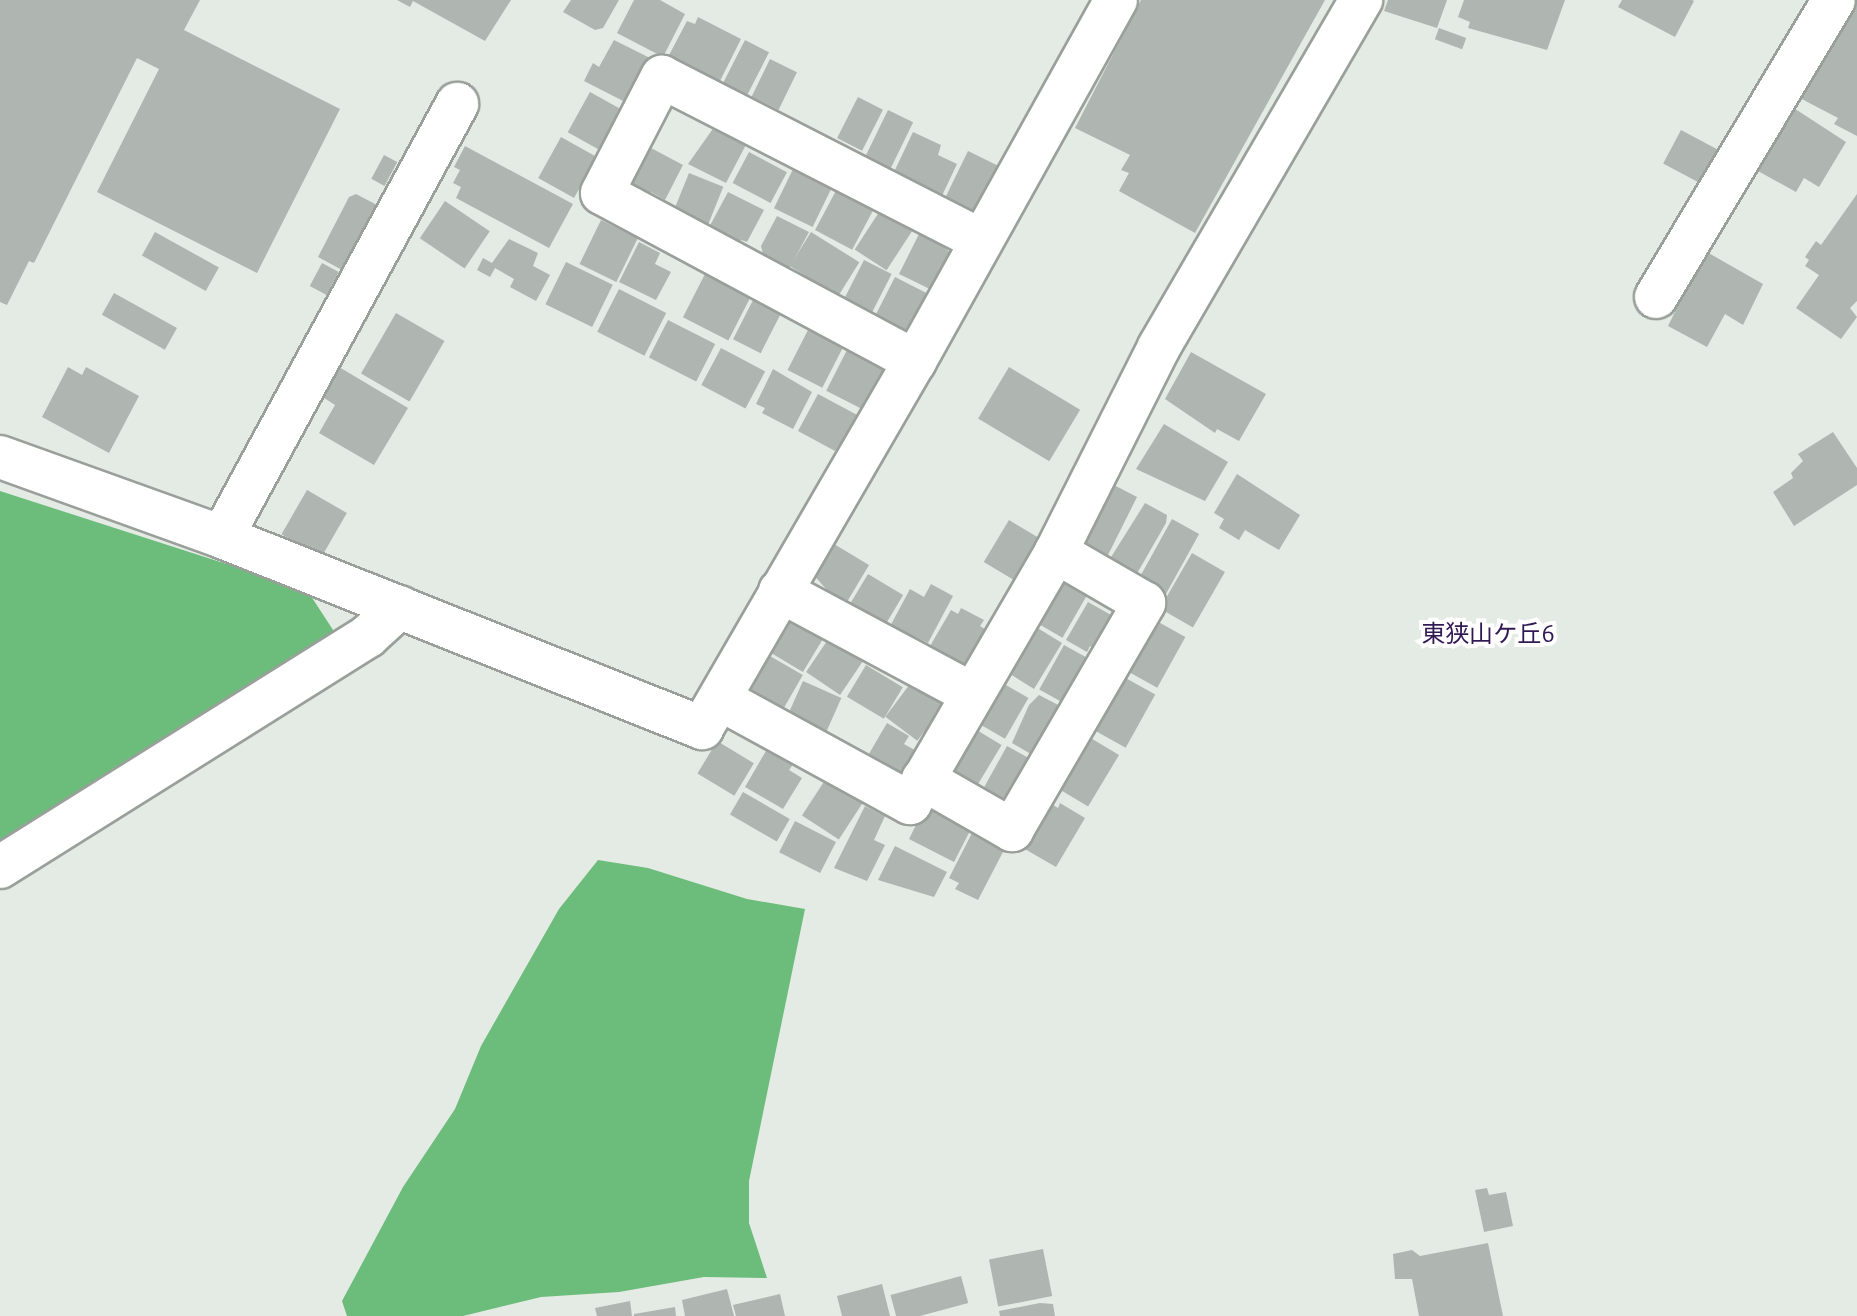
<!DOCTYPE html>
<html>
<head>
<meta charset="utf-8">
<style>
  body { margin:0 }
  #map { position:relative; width:1857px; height:1316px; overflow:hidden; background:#e4ebe4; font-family:Ubuntu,"Noto Sans JP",sans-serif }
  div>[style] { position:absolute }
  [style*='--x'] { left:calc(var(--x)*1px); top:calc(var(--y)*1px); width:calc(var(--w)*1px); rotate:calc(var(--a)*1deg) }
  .forest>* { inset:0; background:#6cbc7b }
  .building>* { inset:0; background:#afb5b0; transform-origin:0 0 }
  .roads { filter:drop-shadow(2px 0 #99a09a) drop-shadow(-2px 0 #99a09a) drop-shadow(0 2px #99a09a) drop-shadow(0 -2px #99a09a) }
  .minor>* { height:42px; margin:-21px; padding:0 21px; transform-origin:21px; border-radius:21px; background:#fff }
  span { translate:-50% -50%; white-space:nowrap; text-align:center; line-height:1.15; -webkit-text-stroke:8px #fff; paint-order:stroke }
  .neighbourhood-label { font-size:24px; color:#311953 }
</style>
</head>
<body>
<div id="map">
  <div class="forest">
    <i style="clip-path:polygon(0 491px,307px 590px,335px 633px,0 844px)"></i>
    <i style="clip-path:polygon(598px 860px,648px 868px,747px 899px,805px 909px,749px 1181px,749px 1223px,767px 1278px,704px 1277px,619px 1292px,541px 1297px,463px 1316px,347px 1316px,342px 1301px,403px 1187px,455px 1109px,481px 1046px,559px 909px)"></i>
  </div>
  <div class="building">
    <i style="clip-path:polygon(0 0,200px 0,184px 30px,340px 109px,257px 273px,97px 192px,159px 69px,137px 58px,34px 263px,29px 261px,7px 305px,0 302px)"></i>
    <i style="clip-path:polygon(397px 0,511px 0,485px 41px,413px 1px,410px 7px)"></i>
    <i style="clip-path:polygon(571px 0,619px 0,603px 28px,595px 30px,563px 12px)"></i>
    <i style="clip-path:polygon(634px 0,660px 0,685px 14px,663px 57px,617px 33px)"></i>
    <i style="clip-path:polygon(1141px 0,1325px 0,1195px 233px,1119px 191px,1129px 173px,1121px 170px,1130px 155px,1075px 128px)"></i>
    <i style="clip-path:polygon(1388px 0,1447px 0,1437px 28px,1384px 11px)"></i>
    <i style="clip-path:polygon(1464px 0,1565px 0,1547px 50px,1468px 28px,1470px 22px,1458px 17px)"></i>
    <i style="clip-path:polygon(1622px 0,1692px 0,1694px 1px,1675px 37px,1618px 7px)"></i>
    <i style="clip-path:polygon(1848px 0,1857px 0,1857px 136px,1834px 124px,1838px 118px,1796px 96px)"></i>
    <i style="clip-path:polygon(698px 17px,741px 39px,718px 85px,667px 59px,687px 21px,695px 24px)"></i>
    <i style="left:1439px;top:28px;width:29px;height:12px;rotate:20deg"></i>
    <i style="clip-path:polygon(614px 40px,650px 58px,627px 103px,584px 81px,593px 63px,599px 67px)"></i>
    <i style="left:745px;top:40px;width:27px;height:57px;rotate:27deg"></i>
    <i style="left:770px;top:59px;width:30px;height:42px;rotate:26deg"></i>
    <i style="left:590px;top:92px;width:35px;height:46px;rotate:29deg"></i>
    <i style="left:858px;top:97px;width:28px;height:46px;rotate:27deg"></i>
    <i style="clip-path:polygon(1786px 103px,1846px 142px,1819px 187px,1804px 178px,1796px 192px,1758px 171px,1767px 155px,1759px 150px)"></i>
    <i style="left:888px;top:110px;width:28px;height:60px;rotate:26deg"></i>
    <i style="clip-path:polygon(717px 123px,749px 139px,726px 183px,688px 164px)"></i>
    <i style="left:1681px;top:130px;width:51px;height:38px;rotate:28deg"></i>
    <i style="clip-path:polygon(913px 132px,941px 145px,938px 155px,957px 164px,940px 200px,894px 172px)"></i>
    <i style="left:561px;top:137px;width:41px;height:47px;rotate:29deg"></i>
    <i style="clip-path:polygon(465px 146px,573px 204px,549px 248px,456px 198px,461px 187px,453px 183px,460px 170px,454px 167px)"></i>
    <i style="clip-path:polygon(651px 148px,683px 165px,665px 200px,651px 192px,646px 203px,627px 193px)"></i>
    <i style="left:968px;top:151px;width:37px;height:55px;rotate:26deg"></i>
    <i style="left:749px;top:152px;width:43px;height:35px;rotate:28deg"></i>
    <i style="left:384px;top:155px;width:15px;height:27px;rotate:28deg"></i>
    <i style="left:795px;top:165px;width:43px;height:48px;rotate:26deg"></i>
    <i style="left:689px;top:173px;width:37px;height:40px;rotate:22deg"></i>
    <i style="left:839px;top:185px;width:42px;height:51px;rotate:28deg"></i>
    <i style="clip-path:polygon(728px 192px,764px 210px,747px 242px,741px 240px,736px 249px,706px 233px)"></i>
    <i style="clip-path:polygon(356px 194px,379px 206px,344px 271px,318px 257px,349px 197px)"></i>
    <i style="clip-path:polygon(1857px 194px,1857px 301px,1850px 308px,1857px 317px,1841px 339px,1796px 308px,1819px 275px,1805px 266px,1809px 260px,1805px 257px,1816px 241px,1821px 245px)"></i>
    <i style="left:445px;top:201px;width:54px;height:45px;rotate:34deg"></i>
    <i style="left:883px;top:206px;width:38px;height:52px;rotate:33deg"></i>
    <i style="clip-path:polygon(777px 216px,809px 232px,789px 269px,763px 254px,761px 246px)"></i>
    <i style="left:601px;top:220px;width:41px;height:49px;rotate:26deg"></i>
    <i style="clip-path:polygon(922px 228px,953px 255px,934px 291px,899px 274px)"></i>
    <i style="left:155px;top:232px;width:73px;height:27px;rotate:29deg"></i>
    <i style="left:811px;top:232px;width:57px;height:40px;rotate:32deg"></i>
    <i style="clip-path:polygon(509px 239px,538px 253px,533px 266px,550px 275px,536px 301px,510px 287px,514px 279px,495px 268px,490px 277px,477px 270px,483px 258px,492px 263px)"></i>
    <i style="clip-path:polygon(639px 242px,660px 253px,655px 264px,671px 272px,656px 300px,619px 282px)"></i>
    <i style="clip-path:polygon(1705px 251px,1763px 284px,1743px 325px,1725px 314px,1707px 347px,1668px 326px)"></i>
    <i style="left:864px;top:260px;width:31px;height:48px;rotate:27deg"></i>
    <i style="left:566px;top:262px;width:52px;height:47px;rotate:26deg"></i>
    <i style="left:322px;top:263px;width:19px;height:26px;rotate:28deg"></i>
    <i style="left:707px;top:270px;width:51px;height:53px;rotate:27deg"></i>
    <i style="left:895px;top:277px;width:38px;height:48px;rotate:27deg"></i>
    <i style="left:619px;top:289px;width:53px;height:48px;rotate:27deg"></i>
    <i style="left:114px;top:293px;width:72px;height:25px;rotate:29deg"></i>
    <i style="left:753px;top:300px;width:31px;height:44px;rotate:27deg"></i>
    <i style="left:396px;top:313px;width:56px;height:70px;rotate:30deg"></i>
    <i style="left:668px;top:320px;width:53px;height:42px;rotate:27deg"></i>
    <i style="left:808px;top:330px;width:39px;height:45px;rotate:27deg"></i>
    <i style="left:721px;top:348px;width:50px;height:42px;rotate:28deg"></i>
    <i style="left:848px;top:348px;width:44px;height:48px;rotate:27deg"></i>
    <i style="clip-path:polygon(1191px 352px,1266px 394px,1239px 441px,1217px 429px,1215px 433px,1165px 399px)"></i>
    <i style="clip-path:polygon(68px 367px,82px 375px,86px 367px,139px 396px,109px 453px,42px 417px)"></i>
    <i style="clip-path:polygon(339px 367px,408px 408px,374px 465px,319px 433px,335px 405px,321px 396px)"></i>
    <i style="left:1009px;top:367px;width:83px;height:60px;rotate:31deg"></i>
    <i style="clip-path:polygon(773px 369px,812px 392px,793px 429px,762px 413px,765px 408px,756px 404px)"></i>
    <i style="clip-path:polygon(818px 394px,861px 417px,835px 451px,798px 431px)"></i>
    <i style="clip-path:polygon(1164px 424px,1228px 462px,1205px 501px,1136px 469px)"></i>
    <i style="clip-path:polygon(1833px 432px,1857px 468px,1857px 485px,1794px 526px,1773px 492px,1793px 478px,1791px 473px,1803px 461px,1798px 454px)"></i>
    <i style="clip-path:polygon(1237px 474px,1300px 515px,1279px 550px,1245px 530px,1239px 540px,1219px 528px,1224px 519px,1214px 513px)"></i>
    <i style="clip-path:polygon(1114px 485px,1137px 497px,1106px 559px,1077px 544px,1104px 493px,1108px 495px)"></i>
    <i style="left:307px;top:490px;width:46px;height:51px;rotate:30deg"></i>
    <i style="clip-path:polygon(1145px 503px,1167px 515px,1166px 523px,1135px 577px,1108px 562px)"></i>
    <i style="left:1172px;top:519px;width:31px;height:69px;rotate:29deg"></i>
    <i style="left:1009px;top:520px;width:39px;height:49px;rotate:31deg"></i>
    <i style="clip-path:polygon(834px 544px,869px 565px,844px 607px,823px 594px,826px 589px,812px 573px)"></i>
    <i style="left:1192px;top:553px;width:38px;height:64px;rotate:30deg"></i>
    <i style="left:868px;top:574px;width:41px;height:38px;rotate:31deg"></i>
    <i style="left:1064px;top:575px;width:30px;height:55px;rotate:30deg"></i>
    <i style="clip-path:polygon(931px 584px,953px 596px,928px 643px,911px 635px,907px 642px,887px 632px,910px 589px,924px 597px)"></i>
    <i style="clip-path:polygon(1088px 602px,1120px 620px,1100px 653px,1090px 646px,1087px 652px,1066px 640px)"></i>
    <i style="clip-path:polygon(961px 608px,984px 620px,980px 626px,985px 629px,963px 675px,926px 653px,951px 610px,958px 614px)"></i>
    <i style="left:787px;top:617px;width:42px;height:39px;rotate:31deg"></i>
    <i style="left:1153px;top:619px;width:37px;height:58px;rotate:29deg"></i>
    <i style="clip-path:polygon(1031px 624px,1062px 643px,1034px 689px,1010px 674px,1021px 656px,1015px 653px)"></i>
    <i style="left:829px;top:638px;width:41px;height:41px;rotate:34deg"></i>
    <i style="left:1064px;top:645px;width:33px;height:51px;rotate:29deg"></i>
    <i style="left:763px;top:652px;width:46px;height:40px;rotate:30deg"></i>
    <i style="left:866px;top:665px;width:43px;height:37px;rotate:31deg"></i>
    <i style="left:1122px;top:676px;width:38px;height:61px;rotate:29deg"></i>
    <i style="left:913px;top:680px;width:40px;height:46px;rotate:37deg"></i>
    <i style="left:803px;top:681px;width:42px;height:40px;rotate:24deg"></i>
    <i style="left:999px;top:681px;width:34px;height:47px;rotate:30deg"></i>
    <i style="clip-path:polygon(1039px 695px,1062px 707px,1039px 759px,1012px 743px,1029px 705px)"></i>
    <i style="clip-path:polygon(887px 723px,909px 736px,904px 744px,920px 753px,904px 780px,863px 764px)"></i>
    <i style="left:975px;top:729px;width:31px;height:50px;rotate:31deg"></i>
    <i style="left:1089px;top:737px;width:35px;height:60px;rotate:31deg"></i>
    <i style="left:717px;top:741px;width:43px;height:38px;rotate:31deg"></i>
    <i style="clip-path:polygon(770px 744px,796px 760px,789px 770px,802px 778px,783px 809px,745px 787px)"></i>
    <i style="left:1007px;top:746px;width:31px;height:49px;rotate:29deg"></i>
    <i style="left:827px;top:777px;width:44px;height:46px;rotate:33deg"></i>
    <i style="left:743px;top:792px;width:54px;height:26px;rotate:30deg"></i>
    <i style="clip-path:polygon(1050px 803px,1058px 808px,1060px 803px,1085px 818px,1056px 867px,1023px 848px)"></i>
    <i style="clip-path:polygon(865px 806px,885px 816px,874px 840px,885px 845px,867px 881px,834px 868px)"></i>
    <i style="clip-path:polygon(925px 807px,959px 824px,962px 819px,973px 825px,954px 862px,909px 839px)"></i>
    <i style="left:795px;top:821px;width:46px;height:35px;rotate:27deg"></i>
    <i style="clip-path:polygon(972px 833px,1004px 850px,978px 900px,955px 889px,959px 883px,949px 878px)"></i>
    <i style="clip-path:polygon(895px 846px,947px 872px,934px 897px,878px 880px)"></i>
    <i style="clip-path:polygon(1487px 1188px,1489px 1195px,1506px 1192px,1513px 1226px,1484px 1232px,1475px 1190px)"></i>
    <i style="clip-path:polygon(1488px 1243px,1503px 1316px,1419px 1316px,1412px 1279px,1395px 1279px,1393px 1254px,1412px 1250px,1420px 1256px)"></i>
    <i style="left:1043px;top:1249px;width:48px;height:55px;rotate:79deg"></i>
    <i style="left:961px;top:1276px;width:28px;height:73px;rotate:75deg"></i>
    <i style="clip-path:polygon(882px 1284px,890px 1316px,842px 1316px,837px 1296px)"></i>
    <i style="clip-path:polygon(727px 1289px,734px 1316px,685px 1316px,682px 1300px)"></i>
    <i style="clip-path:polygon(780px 1294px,785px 1316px,736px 1316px,733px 1305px)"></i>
    <i style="clip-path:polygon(630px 1301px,632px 1316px,597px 1316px,595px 1308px)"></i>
    <i style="clip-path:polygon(1040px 1303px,1053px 1304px,1055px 1316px,1000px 1316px,999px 1311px)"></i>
    <i style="clip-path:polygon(675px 1307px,676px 1316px,634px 1316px,634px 1314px)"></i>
  </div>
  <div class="roads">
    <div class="minor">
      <i style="--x:1656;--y:297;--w:346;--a:-59.1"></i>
      <i style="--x:915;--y:361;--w:355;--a:-151.8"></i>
      <i style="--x:602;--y:193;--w:131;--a:-62.7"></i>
      <i style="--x:662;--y:77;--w:358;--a:27.1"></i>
      <i style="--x:0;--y:457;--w:236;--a:19.8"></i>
      <i style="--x:222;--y:537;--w:517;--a:21.7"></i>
      <i style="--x:702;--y:728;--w:424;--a:-59.9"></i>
      <i style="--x:915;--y:361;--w:413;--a:-60.9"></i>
      <i style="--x:222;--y:537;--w:493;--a:-61.5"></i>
      <i style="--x:780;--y:591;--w:216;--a:28.2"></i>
      <i style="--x:720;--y:699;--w:217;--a:28.7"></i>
      <i style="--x:910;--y:803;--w:290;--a:-59.8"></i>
      <i style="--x:1056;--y:552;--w:229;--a:-63.3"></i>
      <i style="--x:1159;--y:347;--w:402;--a:-59.8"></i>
      <i style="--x:923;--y:779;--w:103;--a:29.8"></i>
      <i style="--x:1012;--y:830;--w:263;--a:-59.8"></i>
      <i style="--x:1144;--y:603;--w:102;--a:-149.9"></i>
      <i style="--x:0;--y:867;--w:434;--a:-32.1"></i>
      <i style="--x:368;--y:636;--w:43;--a:-42.2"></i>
    </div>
  </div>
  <div class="neighbourhood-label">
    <span style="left:1488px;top:634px">東狭山ケ丘6</span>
  </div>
</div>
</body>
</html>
